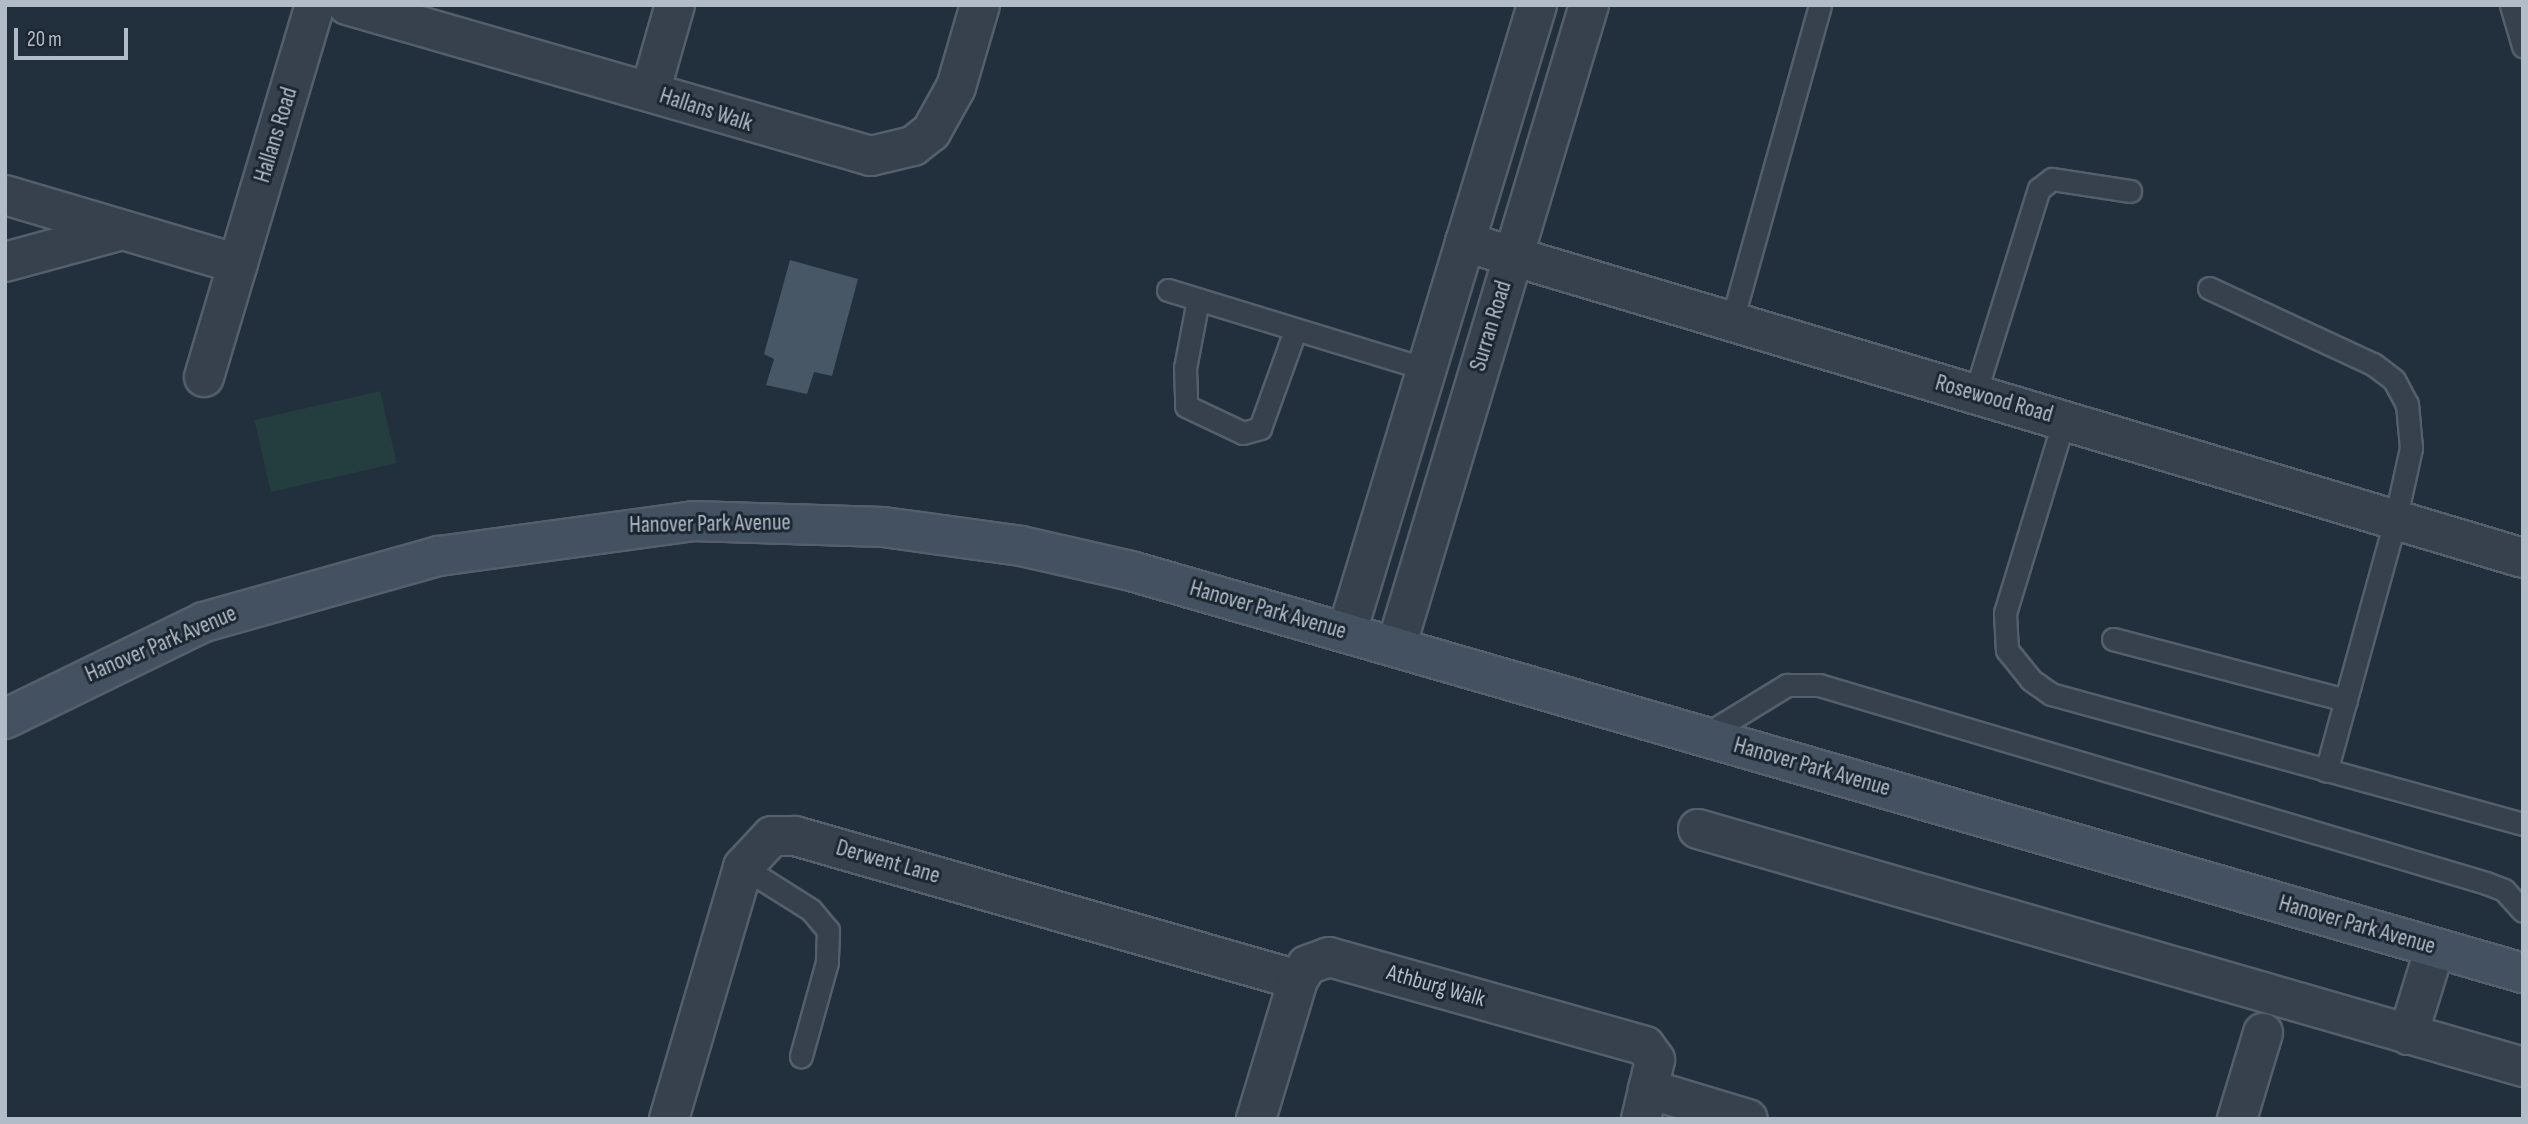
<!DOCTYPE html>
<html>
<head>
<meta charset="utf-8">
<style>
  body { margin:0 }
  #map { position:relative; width:2528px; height:1124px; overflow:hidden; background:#22303d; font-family:"Sofia Sans Condensed",sans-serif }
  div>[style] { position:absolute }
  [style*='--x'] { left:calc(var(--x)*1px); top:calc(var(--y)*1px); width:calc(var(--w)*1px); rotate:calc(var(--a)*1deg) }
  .green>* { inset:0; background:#243d3e; transform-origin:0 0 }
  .building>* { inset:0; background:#485766 }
  .roads { filter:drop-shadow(2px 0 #545f6b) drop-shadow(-2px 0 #545f6b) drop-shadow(0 2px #545f6b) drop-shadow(0 -2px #545f6b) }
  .lane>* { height:21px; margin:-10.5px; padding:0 10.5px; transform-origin:10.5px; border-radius:10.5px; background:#36414d }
  .street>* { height:38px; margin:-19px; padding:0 19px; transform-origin:19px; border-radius:19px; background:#36414d }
  .secondary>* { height:38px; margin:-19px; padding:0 19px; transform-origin:19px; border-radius:19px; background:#445160 }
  span { translate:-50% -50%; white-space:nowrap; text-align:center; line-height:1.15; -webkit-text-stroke:6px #1b2631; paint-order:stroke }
  .street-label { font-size:23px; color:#b1bcc8 }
  .frame { position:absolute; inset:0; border:7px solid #b1bcc8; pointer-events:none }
  .scale { position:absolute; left:14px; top:28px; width:114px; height:32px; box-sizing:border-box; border:4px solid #b1bcc8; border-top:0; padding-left:9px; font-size:21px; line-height:24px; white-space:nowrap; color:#b1bcc8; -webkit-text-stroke:5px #1b2631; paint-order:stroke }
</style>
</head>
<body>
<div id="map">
  <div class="green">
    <i style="left:380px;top:391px;width:74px;height:129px;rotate:77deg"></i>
  </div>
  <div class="building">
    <i style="clip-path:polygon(790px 260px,858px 279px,832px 376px,814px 372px,807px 394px,766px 385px,774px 359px,764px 354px)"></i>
  </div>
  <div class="roads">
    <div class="lane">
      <i style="--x:2511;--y:5;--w:43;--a:73.7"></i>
      <i style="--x:2209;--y:288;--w:181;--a:24.9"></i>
      <i style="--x:2373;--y:364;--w:26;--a:37"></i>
      <i style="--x:2394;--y:380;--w:27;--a:62"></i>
      <i style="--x:2407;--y:404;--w:44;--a:84.8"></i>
      <i style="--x:2411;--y:448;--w:75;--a:102.4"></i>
      <i style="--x:2395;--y:521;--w:259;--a:105.4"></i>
      <i style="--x:1168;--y:290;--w:270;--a:17"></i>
      <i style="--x:1198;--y:300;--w:69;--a:100.8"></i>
      <i style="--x:1185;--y:368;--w:38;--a:88"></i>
      <i style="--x:1186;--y:406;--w:63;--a:25.3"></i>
      <i style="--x:1243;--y:433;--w:18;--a:-16"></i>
      <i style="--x:1260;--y:428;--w:103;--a:-70.2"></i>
      <i style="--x:1731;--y:324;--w:331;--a:-74.4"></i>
      <i style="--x:1975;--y:394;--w:215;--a:-72.7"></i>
      <i style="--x:2039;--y:189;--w:16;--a:-38"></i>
      <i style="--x:2052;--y:179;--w:79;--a:8.7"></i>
      <i style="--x:2064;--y:420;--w:202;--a:107"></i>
      <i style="--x:2005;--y:613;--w:37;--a:87"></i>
      <i style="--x:2007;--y:650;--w:38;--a:51"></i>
      <i style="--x:2031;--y:680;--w:24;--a:35"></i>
      <i style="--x:2051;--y:694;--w:490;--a:15.4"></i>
      <i style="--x:2113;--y:639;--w:241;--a:14.7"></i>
      <i style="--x:1702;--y:737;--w:100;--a:-31.5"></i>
      <i style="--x:1787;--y:685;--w:32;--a:0"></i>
      <i style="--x:1819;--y:685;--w:696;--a:16.53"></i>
      <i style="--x:2486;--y:883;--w:19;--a:21"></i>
      <i style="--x:2504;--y:890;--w:28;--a:48"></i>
      <i style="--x:743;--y:867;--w:80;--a:32.3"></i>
      <i style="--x:811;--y:910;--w:26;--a:50"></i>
      <i style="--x:828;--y:930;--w:32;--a:92"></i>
      <i style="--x:827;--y:962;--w:98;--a:105.5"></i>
    </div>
    <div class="street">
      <i style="--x:347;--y:5;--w:545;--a:16.08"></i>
      <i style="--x:871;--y:156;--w:43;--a:-13.4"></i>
      <i style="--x:913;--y:146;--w:23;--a:-38"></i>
      <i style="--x:931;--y:132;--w:51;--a:-60.9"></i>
      <i style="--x:956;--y:87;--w:85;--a:-73.7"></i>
      <i style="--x:650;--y:92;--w:91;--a:-74"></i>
      <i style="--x:5;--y:195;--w:243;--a:16.5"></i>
      <i style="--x:1465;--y:242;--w:1104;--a:16.63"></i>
      <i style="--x:5;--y:262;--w:121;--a:-15.3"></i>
      <i style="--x:204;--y:377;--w:388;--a:-73.4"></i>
      <i style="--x:1347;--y:632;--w:655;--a:-73.14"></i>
      <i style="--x:1396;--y:647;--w:670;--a:-73.27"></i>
      <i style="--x:1698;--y:829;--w:859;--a:16.09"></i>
      <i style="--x:2408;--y:1035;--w:91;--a:-72.8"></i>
      <i style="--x:1648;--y:1089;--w:104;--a:16.7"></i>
      <i style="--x:669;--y:1119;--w:263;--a:-73.6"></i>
      <i style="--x:743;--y:867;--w:42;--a:-46.9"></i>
      <i style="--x:772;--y:836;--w:23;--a:0"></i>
      <i style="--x:795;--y:836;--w:523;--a:15.98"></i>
      <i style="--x:1256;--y:1119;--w:145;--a:-73.2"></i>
      <i style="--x:1298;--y:980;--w:17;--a:-59"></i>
      <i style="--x:1307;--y:965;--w:23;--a:-20"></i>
      <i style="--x:1329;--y:957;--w:328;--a:15.7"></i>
      <i style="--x:1645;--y:1046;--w:17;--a:54"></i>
      <i style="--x:1655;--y:1060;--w:61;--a:103.3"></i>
      <i style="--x:2237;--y:1119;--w:90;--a:-73.2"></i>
    </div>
    <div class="secondary">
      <i style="--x:5;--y:719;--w:221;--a:-26"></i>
      <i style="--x:204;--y:622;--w:244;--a:-15.7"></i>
      <i style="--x:439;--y:556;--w:256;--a:-7.8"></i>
      <i style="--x:693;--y:521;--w:190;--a:1.8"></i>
      <i style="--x:883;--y:527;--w:139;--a:7.8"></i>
      <i style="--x:1021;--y:546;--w:113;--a:12.8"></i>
      <i style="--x:1131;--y:571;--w:1449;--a:16.11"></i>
    </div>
  </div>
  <div class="street-label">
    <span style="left:706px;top:110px;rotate:18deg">Hallans Walk</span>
    <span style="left:276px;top:135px;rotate:-73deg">Hallans Road</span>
    <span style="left:1491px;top:326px;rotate:-73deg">Surran Road</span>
    <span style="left:1994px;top:399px;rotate:16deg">Rosewood Road</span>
    <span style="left:710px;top:524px;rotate:-1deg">Hanover Park Avenue</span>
    <span style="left:1268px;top:610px;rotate:16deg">Hanover Park Avenue</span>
    <span style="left:161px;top:644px;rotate:-23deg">Hanover Park Avenue</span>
    <span style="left:1812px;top:767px;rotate:16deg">Hanover Park Avenue</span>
    <span style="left:888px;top:862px;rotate:16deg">Derwent Lane</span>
    <span style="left:2357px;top:925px;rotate:16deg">Hanover Park Avenue</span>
    <span style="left:1436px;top:986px;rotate:16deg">Athburg Walk</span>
  </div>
  <div class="frame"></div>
  <div class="scale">20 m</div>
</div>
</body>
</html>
